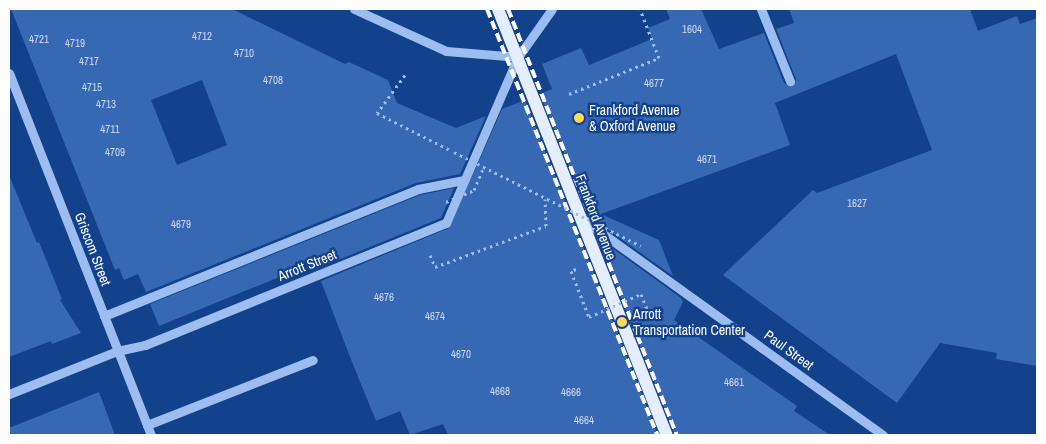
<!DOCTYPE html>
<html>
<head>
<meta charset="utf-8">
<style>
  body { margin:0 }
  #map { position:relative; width:1046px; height:444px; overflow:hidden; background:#13418c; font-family:"Archivo Narrow",sans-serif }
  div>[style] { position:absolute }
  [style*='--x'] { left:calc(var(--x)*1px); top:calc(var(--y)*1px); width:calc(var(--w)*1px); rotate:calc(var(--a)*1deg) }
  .building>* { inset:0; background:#3768b3 }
  .path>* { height:3px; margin-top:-1.5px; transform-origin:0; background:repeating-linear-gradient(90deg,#9cbdf0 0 2.5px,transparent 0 6.5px) }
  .minor>* { height:9px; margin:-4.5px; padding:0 4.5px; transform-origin:4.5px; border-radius:4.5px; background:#9cbdf0 }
  .major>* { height:12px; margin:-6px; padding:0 6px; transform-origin:6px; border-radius:6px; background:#e5eeff }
  .rail>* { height:4px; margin-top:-2px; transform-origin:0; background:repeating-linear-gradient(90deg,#fff 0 9px,transparent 0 13px) }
  .path-bridge>* { height:3px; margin-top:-1.5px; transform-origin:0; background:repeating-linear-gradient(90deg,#9cbdf0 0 2.5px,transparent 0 6.5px) }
  .dots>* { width:14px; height:14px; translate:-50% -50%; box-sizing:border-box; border:2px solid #13418c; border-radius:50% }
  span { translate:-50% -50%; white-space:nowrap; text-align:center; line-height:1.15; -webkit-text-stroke:4.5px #13418c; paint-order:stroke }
  .number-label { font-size:11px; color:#cdd9ec }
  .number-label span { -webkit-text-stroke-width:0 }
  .poi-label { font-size:14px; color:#fff }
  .left { translate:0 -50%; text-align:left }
  .street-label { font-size:14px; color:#fff }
  .frame { position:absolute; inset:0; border:10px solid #fff; pointer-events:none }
</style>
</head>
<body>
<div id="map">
  <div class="building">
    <i style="clip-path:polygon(evenodd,11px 9px,232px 9px,345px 64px,349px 62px,388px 80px,397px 103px,456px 128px,486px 116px,460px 174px,416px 183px,146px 292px,138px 274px,124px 280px,119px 268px,115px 270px,11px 9px,202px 80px,227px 145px,177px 165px,151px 100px,202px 80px)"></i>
    <i style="clip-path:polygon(666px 9px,701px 9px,719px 49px,764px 33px,784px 83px,790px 87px,795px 84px,796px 79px,776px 29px,794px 23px,789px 9px,970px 9px,978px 31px,1017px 16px,1020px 24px,1037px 18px,1037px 366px,996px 359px,997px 353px,940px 343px,897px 403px,723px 275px,813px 190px,817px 193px,932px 150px,896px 54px,775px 103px,790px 145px,601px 214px,659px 240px,673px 276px,589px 216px,540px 94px,552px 89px,542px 64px,581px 48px,589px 65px,652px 39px,648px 28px,670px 19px)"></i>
    <i style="clip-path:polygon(525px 100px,658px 435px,448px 435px,443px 424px,410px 435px,400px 411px,376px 421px,350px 357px,321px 281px,449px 228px,502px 109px)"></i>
    <i style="clip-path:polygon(9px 175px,37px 243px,39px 242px,62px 299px,60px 300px,81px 333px,52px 344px,51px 341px,9px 357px)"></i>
    <i style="clip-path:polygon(454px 188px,441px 218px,316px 269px,314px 263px,159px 326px,150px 304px,420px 195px)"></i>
    <i style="clip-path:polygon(597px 237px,681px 298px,683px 302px,674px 320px,797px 406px,794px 411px,830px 435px,675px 435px)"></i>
    <i style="clip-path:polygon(99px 392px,115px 435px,9px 435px,9px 428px)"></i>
  </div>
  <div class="path">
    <i style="--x:405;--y:75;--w:47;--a:126.4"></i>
    <i style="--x:377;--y:113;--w:84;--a:26.9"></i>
    <i style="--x:569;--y:94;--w:97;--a:-21.8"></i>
    <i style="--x:659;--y:58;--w:53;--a:-111.2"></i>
    <i style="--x:430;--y:255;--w:13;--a:67"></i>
    <i style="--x:435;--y:267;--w:118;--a:-20.3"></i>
    <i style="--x:546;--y:226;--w:27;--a:-92"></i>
    <i style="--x:576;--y:269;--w:5;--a:158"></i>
    <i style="--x:571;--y:271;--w:49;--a:68.6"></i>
    <i style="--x:641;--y:294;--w:22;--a:68"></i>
  </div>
  <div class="minor">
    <i style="--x:354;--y:9;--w:101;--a:24.5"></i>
    <i style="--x:446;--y:51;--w:72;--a:4.8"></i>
    <i style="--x:761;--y:9;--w:78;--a:68.1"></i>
    <i style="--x:9;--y:73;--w:389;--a:68.6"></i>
    <i style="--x:581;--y:218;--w:372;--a:35.7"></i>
    <i style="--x:104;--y:316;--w:339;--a:-22"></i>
    <i style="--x:418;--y:189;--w:47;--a:-11.1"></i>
    <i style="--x:9;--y:394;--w:116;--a:-21.7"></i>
    <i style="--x:117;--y:351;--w:29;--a:-12"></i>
    <i style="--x:145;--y:345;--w:325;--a:-22.1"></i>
    <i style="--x:446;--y:223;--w:181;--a:-66.6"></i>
    <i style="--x:518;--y:57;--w:59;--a:-54.7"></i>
    <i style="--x:147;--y:425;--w:178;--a:-21.4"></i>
  </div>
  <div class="major">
    <i style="--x:498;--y:9;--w:458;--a:68.4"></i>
  </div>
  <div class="rail">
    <i style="--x:487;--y:9;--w:459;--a:68.2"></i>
    <i style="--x:508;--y:9;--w:458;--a:68.4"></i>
  </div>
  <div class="path-bridge">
    <i style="--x:454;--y:152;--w:209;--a:26.7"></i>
    <i style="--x:446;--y:202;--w:30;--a:-23"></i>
    <i style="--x:474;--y:190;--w:25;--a:-67"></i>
    <i style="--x:589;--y:317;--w:57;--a:-23.9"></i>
  </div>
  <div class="dots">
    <i style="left:579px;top:118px;background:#ffd95b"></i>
    <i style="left:622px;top:322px;background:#ffd95b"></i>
  </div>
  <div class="number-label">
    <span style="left:692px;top:29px">1604</span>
    <span style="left:202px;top:36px">4712</span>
    <span style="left:39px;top:39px">4721</span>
    <span style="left:75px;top:43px">4719</span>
    <span style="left:244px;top:53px">4710</span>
    <span style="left:89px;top:61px">4717</span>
    <span style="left:273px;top:80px">4708</span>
    <span style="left:654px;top:83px">4677</span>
    <span style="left:92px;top:87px">4715</span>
    <span style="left:106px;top:104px">4713</span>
    <span style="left:110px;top:129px">4711</span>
    <span style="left:115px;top:152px">4709</span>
    <span style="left:707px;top:159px">4671</span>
    <span style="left:857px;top:203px">1627</span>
    <span style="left:181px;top:224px">4679</span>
    <span style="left:384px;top:297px">4676</span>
    <span style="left:435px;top:316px">4674</span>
    <span style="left:461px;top:354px">4670</span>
    <span style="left:734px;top:382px">4661</span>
    <span style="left:500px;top:391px">4668</span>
    <span style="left:571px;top:392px">4666</span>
    <span style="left:584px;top:420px">4664</span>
  </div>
  <div class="poi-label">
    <span class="left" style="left:589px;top:118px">Frankford Avenue<br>&amp; Oxford Avenue</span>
    <span class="left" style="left:633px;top:322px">Arrott<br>Transportation Center</span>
  </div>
  <div class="street-label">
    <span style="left:596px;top:217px;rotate:69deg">Frankford Avenue</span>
    <span style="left:93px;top:249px;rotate:69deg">Griscom Street</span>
    <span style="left:307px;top:265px;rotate:-22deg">Arrott Street</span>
    <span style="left:789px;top:350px;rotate:36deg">Paul Street</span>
  </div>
  <div class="frame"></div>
</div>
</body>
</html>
